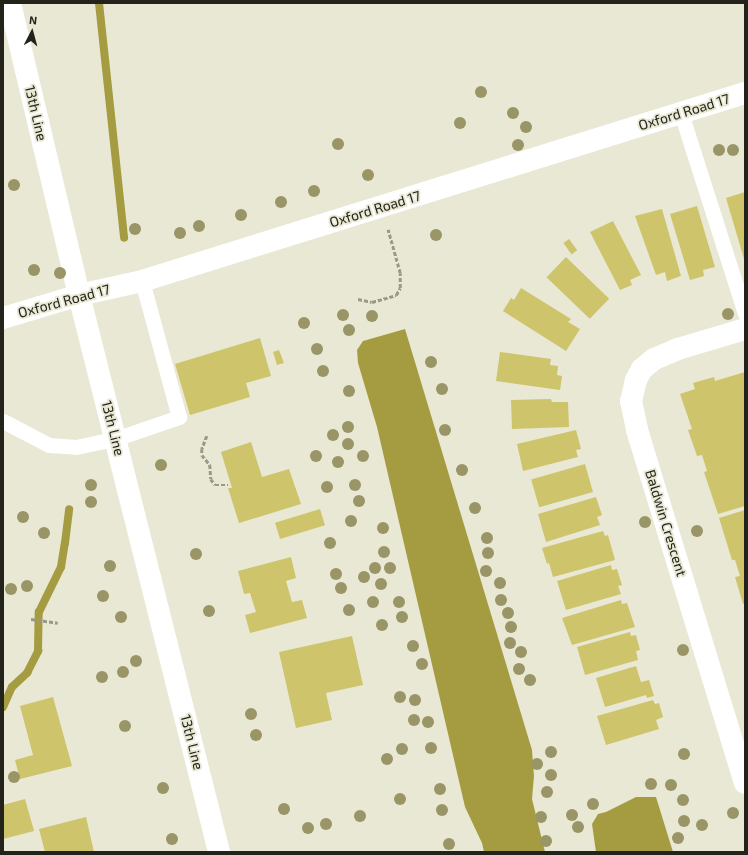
<!DOCTYPE html>
<html>
<head>
<meta charset="utf-8">
<style>
  body { margin:0 }
  #map { position:relative; width:748px; height:855px; overflow:hidden; background:#e9e8d4; font-family:"Exo 2",sans-serif }
  div>[style] { position:absolute }
  [style*='--x'] { left:calc(var(--x)*1px); top:calc(var(--y)*1px); width:calc(var(--w)*1px); rotate:calc(var(--a)*1deg) }
  .water>* { inset:0; background:#a59c42 }
  .stream>* { height:8px; margin:-4px; padding:0 4px; transform-origin:4px; border-radius:4px; background:#a59c42 }
  .building>* { inset:0; background:#cec46b; transform-origin:0 0 }
  .path>* { height:2.5px; margin-top:-1.25px; transform-origin:0; background:repeating-linear-gradient(90deg,#99998a 0 4px,transparent 0 6px) }
  .service>* { height:15px; margin:-7.5px; padding:0 7.5px; transform-origin:7.5px; border-radius:7.5px; background:#fff }
  .minor>* { height:22px; margin:-11px; padding:0 11px; transform-origin:11px; border-radius:11px; background:#fff }
  .secondary>* { height:22px; margin:-11px; padding:0 11px; transform-origin:11px; border-radius:11px; background:#fff }
  .trees>* { width:12px; height:12px; margin:-6px; border-radius:50%; background:#9a9566 }
  span { translate:-50% -50%; white-space:nowrap; text-align:center; line-height:1.15; -webkit-text-stroke:3.5px #e9e8d4; paint-order:stroke }
  .street-label { font-size:14px; color:#23231b }
  .frame { position:absolute; inset:0; border:4px solid #23231b; pointer-events:none }
  .north { position:absolute; left:12px; top:12px; width:40px; height:40px; -webkit-text-stroke:3px #e9e8d4; paint-order:stroke; rotate:6deg; font-size:11px; font-weight:700; line-height:16px; text-align:center; color:#23231b }
  .north::after { content:''; display:block; margin:auto; width:14px; height:18px; background:#23231b; clip-path:polygon(50% 0,100% 100%,50% 72%,0 100%) }
</style>
</head>
<body>
<div id="map">
  <div class="water">
    <i style="clip-path:polygon(405px 329px,532px 750px,534px 776px,532px 799px,545px 852px,484px 852px,482px 843px,465px 807px,377px 427px,358px 363px,357px 350px,363px 341px)"></i>
    <i style="clip-path:polygon(636px 797px,656px 797px,673px 852px,596px 852px,592px 824px,598px 814px,606px 812px)"></i>
  </div>
  <div class="stream">
    <i style="--x:99;--y:3;--w:236;--a:83.9"></i>
    <i style="--x:3;--y:707;--w:22;--a:-66"></i>
    <i style="--x:12;--y:687;--w:21;--a:-43"></i>
    <i style="--x:27;--y:673;--w:25;--a:-63"></i>
    <i style="--x:38;--y:651;--w:39;--a:-89"></i>
    <i style="--x:39;--y:612;--w:50;--a:-63.9"></i>
    <i style="--x:61;--y:567;--w:24;--a:-81"></i>
    <i style="--x:65;--y:543;--w:34;--a:-83"></i>
  </div>
  <div class="building">
    <i style="clip-path:polygon(745px 192px,745px 259px,744px 259px,726px 198px)"></i>
    <i style="clip-path:polygon(697px 206px,715px 267px,703px 270px,704px 276px,690px 280px,670px 214px)"></i>
    <i style="clip-path:polygon(662px 209px,681px 276px,667px 281px,665px 272px,656px 275px,635px 216px)"></i>
    <i style="clip-path:polygon(613px 221px,641px 275px,630px 280px,632px 285px,620px 290px,590px 232px)"></i>
    <i style="left:569px;top:239px;width:14px;height:7px;rotate:54deg"></i>
    <i style="left:566px;top:257px;width:60px;height:28px;rotate:44deg"></i>
    <i style="clip-path:polygon(521px 288px,571px 319px,568px 322px,580px 329px,566px 351px,503px 311px,511px 298px,514px 300px)"></i>
    <i style="clip-path:polygon(260px 338px,271px 376px,246px 383px,250px 397px,190px 415px,175px 364px)"></i>
    <i style="clip-path:polygon(279px 350px,284px 363px,277px 365px,273px 352px)"></i>
    <i style="clip-path:polygon(500px 352px,551px 359px,550px 365px,558px 366px,557px 375px,562px 376px,560px 390px,496px 381px)"></i>
    <i style="clip-path:polygon(745px 372px,745px 506px,718px 514px,704px 472px,707px 471px,702px 455px,697px 456px,688px 430px,692px 429px,680px 394px,695px 389px,693px 383px,714px 377px,715px 381px)"></i>
    <i style="clip-path:polygon(551px 399px,552px 402px,568px 402px,569px 427px,512px 429px,511px 400px)"></i>
    <i style="clip-path:polygon(576px 430px,581px 449px,576px 450px,578px 457px,523px 471px,517px 444px)"></i>
    <i style="clip-path:polygon(251px 442px,262px 477px,289px 469px,301px 504px,239px 523px,228px 488px,232px 488px,221px 452px)"></i>
    <i style="left:585px;top:464px;width:29px;height:56px;rotate:74deg"></i>
    <i style="clip-path:polygon(596px 497px,602px 515px,597px 517px,600px 525px,546px 542px,538px 514px)"></i>
    <i style="left:320px;top:509px;width:17px;height:47px;rotate:73deg"></i>
    <i style="clip-path:polygon(745px 510px,745px 603px,743px 604px,735px 577px,740px 576px,735px 560px,732px 560px,719px 518px)"></i>
    <i style="clip-path:polygon(603px 531px,605px 536px,608px 535px,615px 560px,553px 577px,549px 563px,547px 564px,542px 548px)"></i>
    <i style="clip-path:polygon(291px 557px,296px 578px,286px 581px,292px 602px,302px 600px,307px 618px,250px 633px,245px 615px,256px 612px,250px 593px,244px 594px,238px 571px)"></i>
    <i style="clip-path:polygon(611px 565px,612px 570px,617px 569px,622px 585px,618px 586px,621px 594px,566px 610px,557px 581px)"></i>
    <i style="clip-path:polygon(621px 600px,622px 604px,627px 603px,635px 627px,572px 645px,562px 618px)"></i>
    <i style="clip-path:polygon(630px 632px,631px 636px,636px 635px,640px 650px,636px 651px,638px 660px,585px 675px,577px 647px)"></i>
    <i style="clip-path:polygon(352px 636px,363px 685px,326px 693px,332px 720px,296px 728px,279px 652px)"></i>
    <i style="clip-path:polygon(636px 666px,641px 682px,649px 680px,654px 696px,647px 698px,646px 695px,605px 707px,596px 678px)"></i>
    <i style="clip-path:polygon(53px 697px,72px 766px,20px 779px,15px 760px,33px 755px,20px 706px)"></i>
    <i style="clip-path:polygon(653px 700px,655px 704px,659px 703px,663px 717px,656px 720px,659px 729px,606px 745px,597px 716px)"></i>
    <i style="clip-path:polygon(25px 799px,34px 831px,3px 839px,3px 805px)"></i>
    <i style="clip-path:polygon(86px 817px,94px 852px,45px 852px,39px 829px)"></i>
  </div>
  <div class="path">
    <i style="--x:358;--y:299;--w:14;--a:12"></i>
    <i style="--x:372;--y:302;--w:25;--a:-16"></i>
    <i style="--x:396;--y:295;--w:8;--a:-60"></i>
    <i style="--x:400;--y:288;--w:15;--a:-90"></i>
    <i style="--x:400;--y:273;--w:45;--a:-105.6"></i>
    <i style="--x:207;--y:436;--w:14;--a:111"></i>
    <i style="--x:202;--y:449;--w:6;--a:90"></i>
    <i style="--x:202;--y:455;--w:13;--a:51"></i>
    <i style="--x:210;--y:465;--w:14;--a:86"></i>
    <i style="--x:211;--y:479;--w:7;--a:56"></i>
    <i style="--x:215;--y:485;--w:13;--a:0"></i>
    <i style="--x:31;--y:619;--w:27;--a:8"></i>
  </div>
  <div class="service">
    <i style="--x:681;--y:113;--w:210;--a:72.3"></i>
    <i style="--x:3;--y:421;--w:52;--a:27.6"></i>
    <i style="--x:49;--y:445;--w:27;--a:4"></i>
    <i style="--x:76;--y:447;--w:40;--a:-12"></i>
    <i style="--x:115;--y:439;--w:68;--a:-19"></i>
    <i style="--x:179;--y:417;--w:141;--a:-105.2"></i>
  </div>
  <div class="minor">
    <i style="--x:10;--y:3;--w:300;--a:76.7"></i>
    <i style="--x:745;--y:329;--w:70;--a:163.4"></i>
    <i style="--x:678;--y:349;--w:26;--a:157"></i>
    <i style="--x:654;--y:359;--w:16;--a:140"></i>
    <i style="--x:642;--y:369;--w:13;--a:119"></i>
    <i style="--x:636;--y:380;--w:22;--a:103"></i>
    <i style="--x:631;--y:401;--w:30;--a:78"></i>
    <i style="--x:637;--y:430;--w:369;--a:73"></i>
  </div>
  <div class="secondary">
    <i style="--x:79;--y:295;--w:574;--a:75.89"></i>
    <i style="--x:3;--y:318;--w:79;--a:-16.8"></i>
    <i style="--x:79;--y:295;--w:65;--a:-12.5"></i>
    <i style="--x:142;--y:281;--w:632;--a:-17.32"></i>
  </div>
  <div class="trees">
    <i style="left:481px;top:92px"></i>
    <i style="left:513px;top:113px"></i>
    <i style="left:460px;top:123px"></i>
    <i style="left:526px;top:127px"></i>
    <i style="left:338px;top:144px"></i>
    <i style="left:518px;top:145px"></i>
    <i style="left:719px;top:150px"></i>
    <i style="left:733px;top:150px"></i>
    <i style="left:368px;top:175px"></i>
    <i style="left:14px;top:185px"></i>
    <i style="left:314px;top:191px"></i>
    <i style="left:281px;top:202px"></i>
    <i style="left:241px;top:215px"></i>
    <i style="left:199px;top:226px"></i>
    <i style="left:135px;top:229px"></i>
    <i style="left:180px;top:233px"></i>
    <i style="left:436px;top:235px"></i>
    <i style="left:34px;top:270px"></i>
    <i style="left:60px;top:273px"></i>
    <i style="left:728px;top:314px"></i>
    <i style="left:343px;top:315px"></i>
    <i style="left:372px;top:316px"></i>
    <i style="left:304px;top:323px"></i>
    <i style="left:349px;top:330px"></i>
    <i style="left:317px;top:349px"></i>
    <i style="left:431px;top:362px"></i>
    <i style="left:323px;top:371px"></i>
    <i style="left:442px;top:389px"></i>
    <i style="left:349px;top:391px"></i>
    <i style="left:348px;top:427px"></i>
    <i style="left:445px;top:430px"></i>
    <i style="left:333px;top:435px"></i>
    <i style="left:348px;top:444px"></i>
    <i style="left:316px;top:456px"></i>
    <i style="left:363px;top:456px"></i>
    <i style="left:338px;top:462px"></i>
    <i style="left:161px;top:465px"></i>
    <i style="left:462px;top:470px"></i>
    <i style="left:91px;top:485px"></i>
    <i style="left:355px;top:485px"></i>
    <i style="left:327px;top:487px"></i>
    <i style="left:359px;top:501px"></i>
    <i style="left:91px;top:502px"></i>
    <i style="left:475px;top:508px"></i>
    <i style="left:23px;top:517px"></i>
    <i style="left:351px;top:521px"></i>
    <i style="left:645px;top:522px"></i>
    <i style="left:383px;top:528px"></i>
    <i style="left:697px;top:531px"></i>
    <i style="left:44px;top:533px"></i>
    <i style="left:487px;top:538px"></i>
    <i style="left:330px;top:543px"></i>
    <i style="left:384px;top:552px"></i>
    <i style="left:488px;top:553px"></i>
    <i style="left:196px;top:554px"></i>
    <i style="left:110px;top:566px"></i>
    <i style="left:375px;top:568px"></i>
    <i style="left:390px;top:568px"></i>
    <i style="left:486px;top:571px"></i>
    <i style="left:336px;top:574px"></i>
    <i style="left:364px;top:577px"></i>
    <i style="left:500px;top:583px"></i>
    <i style="left:381px;top:584px"></i>
    <i style="left:27px;top:586px"></i>
    <i style="left:341px;top:588px"></i>
    <i style="left:11px;top:589px"></i>
    <i style="left:103px;top:596px"></i>
    <i style="left:501px;top:600px"></i>
    <i style="left:373px;top:602px"></i>
    <i style="left:399px;top:602px"></i>
    <i style="left:349px;top:610px"></i>
    <i style="left:209px;top:611px"></i>
    <i style="left:508px;top:613px"></i>
    <i style="left:121px;top:617px"></i>
    <i style="left:402px;top:617px"></i>
    <i style="left:382px;top:625px"></i>
    <i style="left:511px;top:627px"></i>
    <i style="left:510px;top:643px"></i>
    <i style="left:413px;top:646px"></i>
    <i style="left:683px;top:650px"></i>
    <i style="left:521px;top:652px"></i>
    <i style="left:136px;top:661px"></i>
    <i style="left:422px;top:664px"></i>
    <i style="left:519px;top:669px"></i>
    <i style="left:123px;top:672px"></i>
    <i style="left:102px;top:677px"></i>
    <i style="left:530px;top:680px"></i>
    <i style="left:400px;top:697px"></i>
    <i style="left:415px;top:700px"></i>
    <i style="left:251px;top:714px"></i>
    <i style="left:414px;top:720px"></i>
    <i style="left:428px;top:722px"></i>
    <i style="left:125px;top:726px"></i>
    <i style="left:256px;top:735px"></i>
    <i style="left:431px;top:748px"></i>
    <i style="left:402px;top:749px"></i>
    <i style="left:551px;top:752px"></i>
    <i style="left:684px;top:754px"></i>
    <i style="left:387px;top:759px"></i>
    <i style="left:537px;top:764px"></i>
    <i style="left:551px;top:775px"></i>
    <i style="left:14px;top:777px"></i>
    <i style="left:651px;top:784px"></i>
    <i style="left:671px;top:785px"></i>
    <i style="left:163px;top:788px"></i>
    <i style="left:440px;top:789px"></i>
    <i style="left:547px;top:792px"></i>
    <i style="left:400px;top:799px"></i>
    <i style="left:683px;top:800px"></i>
    <i style="left:593px;top:804px"></i>
    <i style="left:284px;top:809px"></i>
    <i style="left:442px;top:810px"></i>
    <i style="left:733px;top:813px"></i>
    <i style="left:572px;top:815px"></i>
    <i style="left:360px;top:816px"></i>
    <i style="left:541px;top:817px"></i>
    <i style="left:684px;top:821px"></i>
    <i style="left:326px;top:824px"></i>
    <i style="left:702px;top:825px"></i>
    <i style="left:578px;top:827px"></i>
    <i style="left:308px;top:828px"></i>
    <i style="left:678px;top:838px"></i>
    <i style="left:172px;top:839px"></i>
    <i style="left:546px;top:841px"></i>
    <i style="left:449px;top:844px"></i>
  </div>
  <div class="street-label">
    <span style="left:684px;top:112px;rotate:-17deg">Oxford Road 17</span>
    <span style="left:36px;top:113px;rotate:77deg">13th Line</span>
    <span style="left:375px;top:209px;rotate:-17deg">Oxford Road 17</span>
    <span style="left:64px;top:301px;rotate:-15deg">Oxford Road 17</span>
    <span style="left:113px;top:428px;rotate:76deg">13th Line</span>
    <span style="left:666px;top:523px;rotate:73deg">Baldwin Crescent</span>
    <span style="left:192px;top:742px;rotate:76deg">13th Line</span>
  </div>
  <div class="frame"></div>
  <div class="north">N</div>
</div>
</body>
</html>
